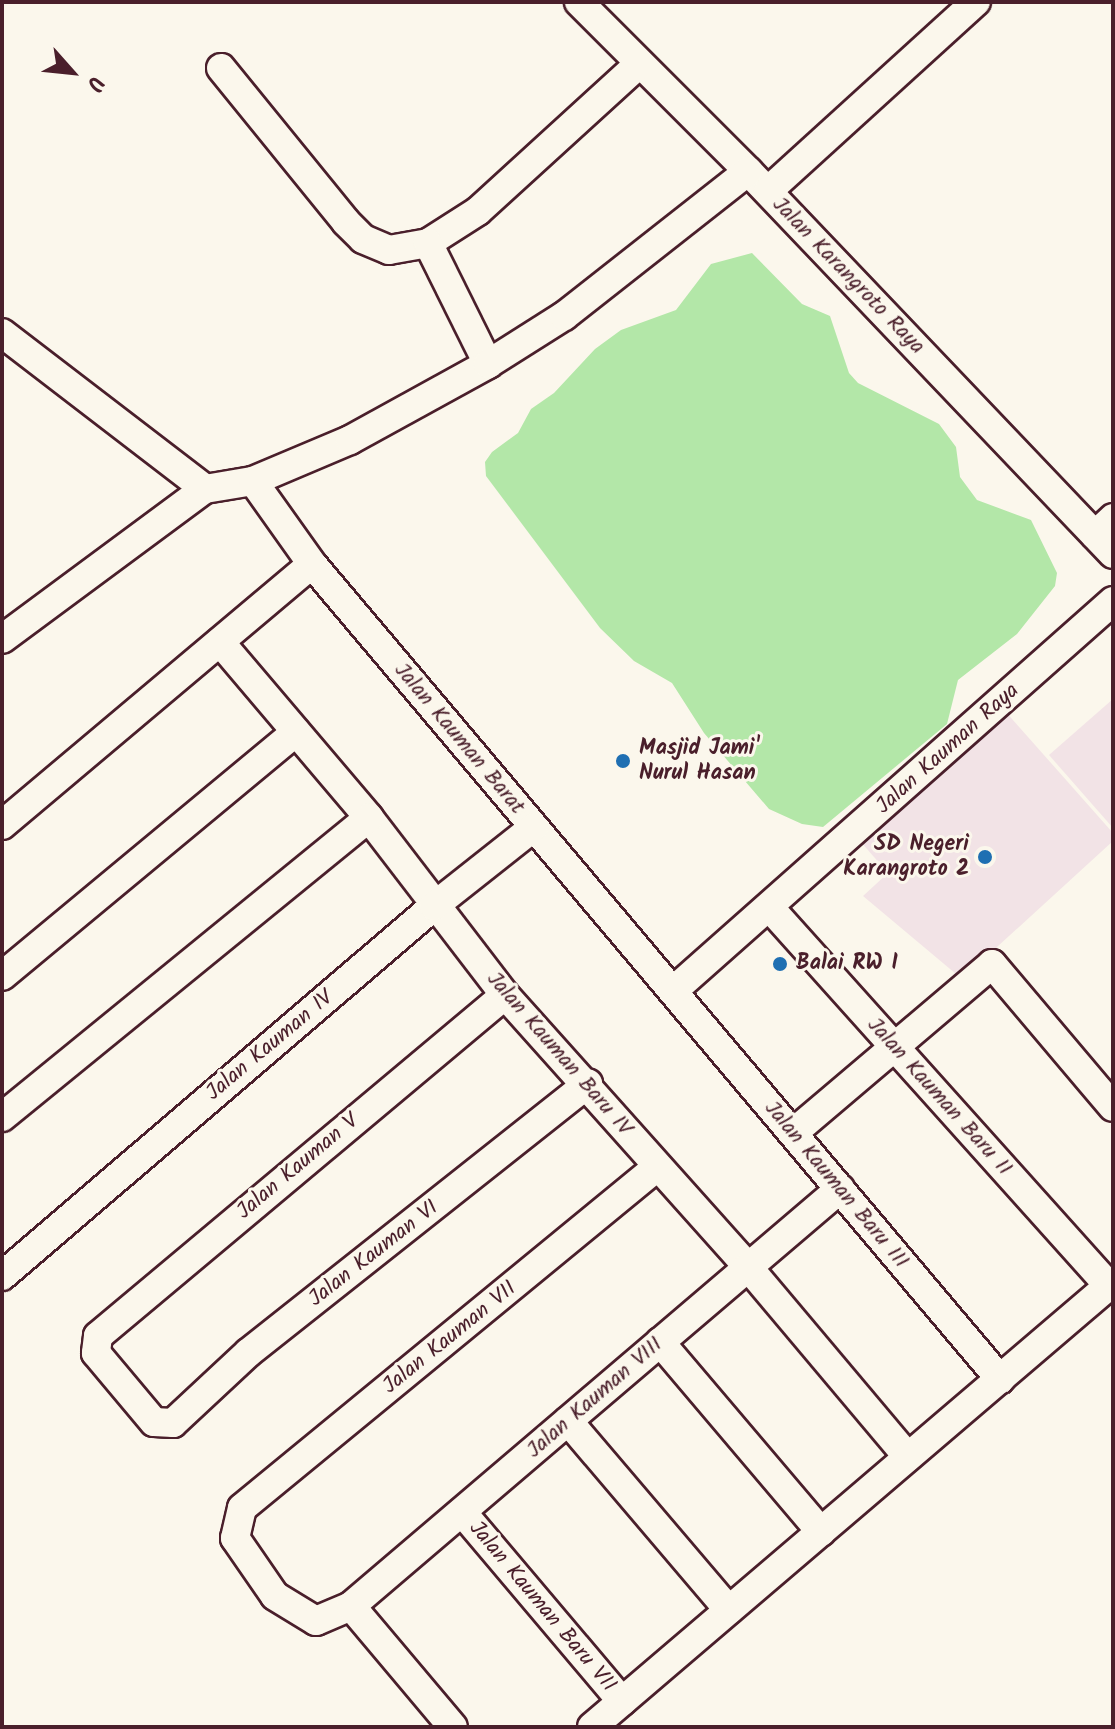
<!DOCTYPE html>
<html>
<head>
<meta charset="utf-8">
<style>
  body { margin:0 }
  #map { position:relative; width:1115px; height:1729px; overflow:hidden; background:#fbf7ec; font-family:Kalam,sans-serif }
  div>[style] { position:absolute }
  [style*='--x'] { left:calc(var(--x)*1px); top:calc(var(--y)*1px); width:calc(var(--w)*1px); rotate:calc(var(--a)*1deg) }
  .built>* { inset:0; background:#f2e3e6 }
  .green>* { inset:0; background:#b3e7a8 }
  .roads { filter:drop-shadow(2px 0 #4a1f2b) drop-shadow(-2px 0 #4a1f2b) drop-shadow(0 2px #4a1f2b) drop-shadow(0 -2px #4a1f2b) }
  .street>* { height:28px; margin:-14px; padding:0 14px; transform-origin:14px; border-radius:14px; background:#fbf7ec }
  .dots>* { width:22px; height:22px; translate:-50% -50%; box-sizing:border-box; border:4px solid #fbf7ec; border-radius:50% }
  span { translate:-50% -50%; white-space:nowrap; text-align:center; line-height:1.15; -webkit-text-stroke:6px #fbf7ec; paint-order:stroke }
  .street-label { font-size:22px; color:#4a1f2b }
  .poi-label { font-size:22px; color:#4a1f2b; font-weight:700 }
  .left { translate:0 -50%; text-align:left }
  .right { translate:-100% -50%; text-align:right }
  .frame { position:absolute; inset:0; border:4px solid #4a1f2b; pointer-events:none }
  .north { position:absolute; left:32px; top:32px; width:80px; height:80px; -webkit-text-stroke:6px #fbf7ec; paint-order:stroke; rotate:117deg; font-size:22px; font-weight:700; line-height:32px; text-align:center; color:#4a1f2b }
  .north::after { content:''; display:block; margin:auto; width:28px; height:36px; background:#4a1f2b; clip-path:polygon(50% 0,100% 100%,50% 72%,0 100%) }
</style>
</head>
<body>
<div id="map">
  <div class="built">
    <i style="clip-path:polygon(1113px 699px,1113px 828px,1049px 755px)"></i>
    <i style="clip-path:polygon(1005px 711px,1113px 833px,1113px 841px,962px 979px,863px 896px,888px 873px,860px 841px)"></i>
  </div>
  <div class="green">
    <i style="clip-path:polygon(752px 253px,802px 304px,830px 316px,849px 373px,858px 383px,939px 424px,956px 447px,960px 477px,977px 500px,1031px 520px,1057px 573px,1055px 586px,1017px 634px,958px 680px,947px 724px,823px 827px,802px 824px,769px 809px,704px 733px,672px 683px,634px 661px,600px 628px,486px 476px,485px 462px,492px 452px,518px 433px,531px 409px,554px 393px,595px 349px,621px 330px,676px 310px,711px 264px)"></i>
  </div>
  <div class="roads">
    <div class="street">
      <i style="--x:579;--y:2;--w:239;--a:45"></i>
      <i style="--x:748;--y:171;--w:529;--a:46.38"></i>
      <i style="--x:221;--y:68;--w:198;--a:50.9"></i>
      <i style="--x:346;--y:222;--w:24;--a:45"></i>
      <i style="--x:363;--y:239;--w:28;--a:23"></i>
      <i style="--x:389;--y:250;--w:40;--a:-10"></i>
      <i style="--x:428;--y:243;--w:59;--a:-32.6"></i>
      <i style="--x:478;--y:211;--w:219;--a:-42.4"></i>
      <i style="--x:768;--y:191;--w:281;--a:-42.3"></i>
      <i style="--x:428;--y:243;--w:135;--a:63.6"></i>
      <i style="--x:2;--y:333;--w:256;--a:37.5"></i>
      <i style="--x:253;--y:481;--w:102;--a:54.6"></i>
      <i style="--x:312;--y:564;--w:1067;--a:49.83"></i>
      <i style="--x:1095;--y:535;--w:25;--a:-43"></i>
      <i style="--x:2;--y:639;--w:252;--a:-36.5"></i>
      <i style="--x:205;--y:489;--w:49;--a:-9.5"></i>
      <i style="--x:253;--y:481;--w:105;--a:-22.9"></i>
      <i style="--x:350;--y:440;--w:158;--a:-28.8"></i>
      <i style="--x:488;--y:364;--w:90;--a:-32.3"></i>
      <i style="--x:564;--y:316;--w:234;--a:-38.2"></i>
      <i style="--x:220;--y:642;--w:231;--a:49.7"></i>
      <i style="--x:369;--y:818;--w:223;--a:52.5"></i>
      <i style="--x:505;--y:995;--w:365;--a:48.2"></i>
      <i style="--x:748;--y:1267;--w:248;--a:49.9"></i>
      <i style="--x:2;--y:825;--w:405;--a:-40.1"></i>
      <i style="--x:770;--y:908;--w:508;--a:48.11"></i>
      <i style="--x:2;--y:976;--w:382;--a:-39.7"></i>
      <i style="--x:673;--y:991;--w:588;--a:-41.55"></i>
      <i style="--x:505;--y:995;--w:531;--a:140.04"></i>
      <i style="--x:98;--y:1336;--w:17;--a:97"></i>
      <i style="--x:96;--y:1353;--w:90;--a:50"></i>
      <i style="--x:154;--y:1422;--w:19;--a:3"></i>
      <i style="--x:173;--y:1423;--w:103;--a:-43"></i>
      <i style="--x:248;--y:1353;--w:434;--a:-38.4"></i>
      <i style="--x:2;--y:1117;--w:473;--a:-39.2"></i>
      <i style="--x:793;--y:1133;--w:261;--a:-40.3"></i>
      <i style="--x:992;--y:964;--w:187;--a:49.8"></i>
      <i style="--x:657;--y:1167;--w:537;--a:140.59"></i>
      <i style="--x:242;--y:1508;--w:31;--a:103"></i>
      <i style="--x:235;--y:1538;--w:70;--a:55.4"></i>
      <i style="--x:275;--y:1596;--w:48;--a:31.4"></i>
      <i style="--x:316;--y:1621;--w:38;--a:-23"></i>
      <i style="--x:351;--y:1606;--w:643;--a:-40.46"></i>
      <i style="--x:2;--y:1276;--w:569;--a:-40.58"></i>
      <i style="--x:434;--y:906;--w:127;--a:-38.3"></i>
      <i style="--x:660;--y:1342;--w:249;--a:49.7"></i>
      <i style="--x:568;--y:1421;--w:248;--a:49.6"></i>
      <i style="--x:462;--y:1512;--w:248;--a:49.8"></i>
      <i style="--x:351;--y:1606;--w:158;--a:49.9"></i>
      <i style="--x:592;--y:1727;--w:685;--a:-40.5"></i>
    </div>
  </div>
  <div class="dots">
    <i style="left:623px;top:761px;background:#1f6fb2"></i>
    <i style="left:985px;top:857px;background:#1f6fb2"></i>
    <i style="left:780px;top:964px;background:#1f6fb2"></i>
  </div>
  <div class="street-label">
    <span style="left:848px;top:276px;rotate:46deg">Jalan Karangroto Raya</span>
    <span style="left:459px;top:739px;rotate:50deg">Jalan Kauman Barat</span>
    <span style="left:948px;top:749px;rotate:-42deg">Jalan Kauman Raya</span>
    <span style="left:270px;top:1046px;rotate:-40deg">Jalan Kauman IV</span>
    <span style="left:559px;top:1054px;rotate:49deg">Jalan Kauman Baru IV</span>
    <span style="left:939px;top:1097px;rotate:48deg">Jalan Kauman Baru II</span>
    <span style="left:298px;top:1167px;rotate:-40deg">Jalan Kauman V</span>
    <span style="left:836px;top:1185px;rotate:50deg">Jalan Kauman Baru III</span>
    <span style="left:374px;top:1254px;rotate:-38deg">Jalan Kauman VI</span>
    <span style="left:450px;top:1338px;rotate:-39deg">Jalan Kauman VII</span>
    <span style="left:595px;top:1398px;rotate:-41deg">Jalan Kauman VIII</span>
    <span style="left:542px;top:1607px;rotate:50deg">Jalan Kauman Baru VII</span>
  </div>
  <div class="poi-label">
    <span class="left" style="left:639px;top:761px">Masjid Jami'<br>Nurul Hasan</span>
    <span class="right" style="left:969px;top:857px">SD Negeri<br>Karangroto 2</span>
    <span class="left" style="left:796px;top:964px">Balai RW I</span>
  </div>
  <div class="frame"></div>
  <div class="north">U</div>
</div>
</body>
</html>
